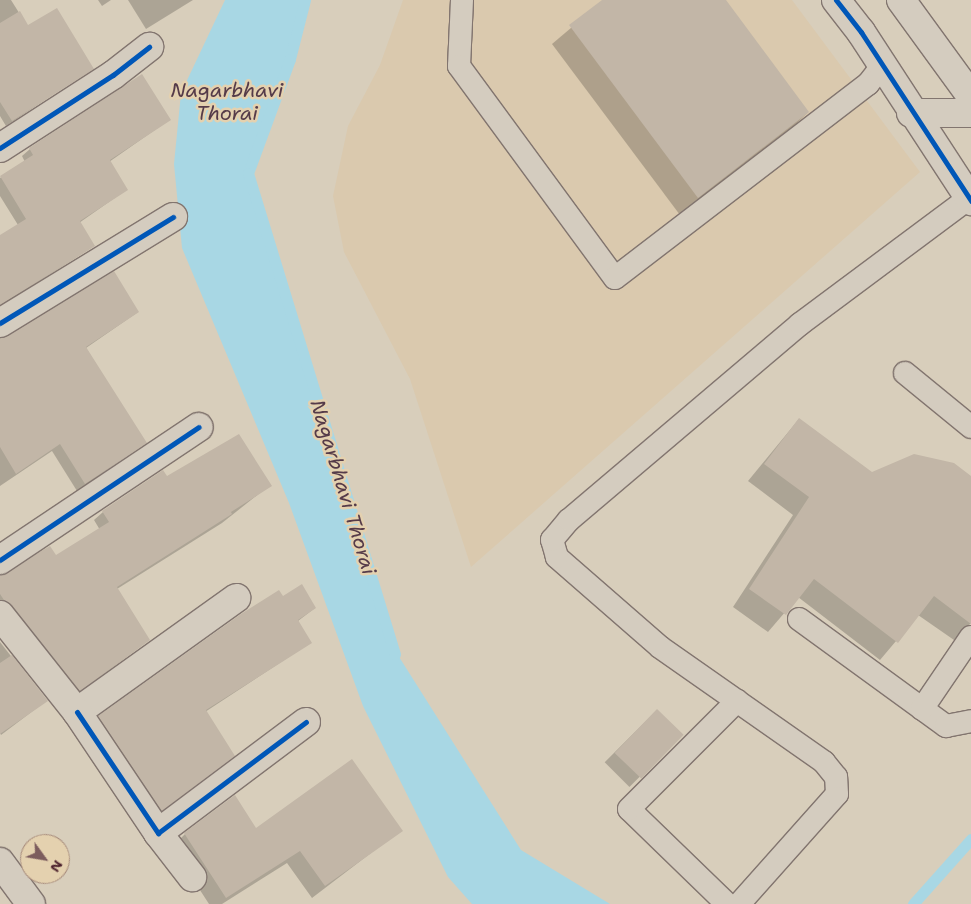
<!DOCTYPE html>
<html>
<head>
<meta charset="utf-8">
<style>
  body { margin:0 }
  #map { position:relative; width:971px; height:904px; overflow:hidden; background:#d8cebb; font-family:"Shantell Sans",sans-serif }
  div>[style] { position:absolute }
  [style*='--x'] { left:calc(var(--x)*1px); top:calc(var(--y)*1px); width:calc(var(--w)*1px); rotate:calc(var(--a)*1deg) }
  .built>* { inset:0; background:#dac9ae }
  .water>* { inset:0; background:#a8d7e4 }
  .shadow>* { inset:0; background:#0003; transform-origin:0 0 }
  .stream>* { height:11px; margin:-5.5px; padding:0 5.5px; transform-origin:5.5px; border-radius:5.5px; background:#a8d7e4 }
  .building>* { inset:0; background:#c2b6a7; transform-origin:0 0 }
  .roads { filter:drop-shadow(1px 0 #82756f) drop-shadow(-1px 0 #82756f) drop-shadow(0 1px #82756f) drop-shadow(0 -1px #82756f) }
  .service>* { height:22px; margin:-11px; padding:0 11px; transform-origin:11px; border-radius:11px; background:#d4ccbf }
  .minor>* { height:28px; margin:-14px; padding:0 14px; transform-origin:14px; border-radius:14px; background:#d4ccbf }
  .tertiary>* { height:28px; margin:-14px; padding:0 14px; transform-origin:14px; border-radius:14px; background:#d4ccbf }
  .trunk>* { height:28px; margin:-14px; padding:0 14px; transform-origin:14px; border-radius:14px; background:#d4ccbf }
  .cycleway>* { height:5px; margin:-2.5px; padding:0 2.5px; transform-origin:2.5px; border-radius:2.5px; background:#0057b8 }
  span { translate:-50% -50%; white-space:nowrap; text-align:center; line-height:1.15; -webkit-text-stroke:5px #e4d1af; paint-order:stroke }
  .water-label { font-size:20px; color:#553b49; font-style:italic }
  .north { position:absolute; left:20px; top:834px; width:50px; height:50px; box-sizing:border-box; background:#e4d1af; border:1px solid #a68a7a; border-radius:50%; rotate:122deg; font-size:14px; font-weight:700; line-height:20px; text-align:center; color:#4a1f2b }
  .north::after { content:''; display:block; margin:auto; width:18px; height:22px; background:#7c5c5d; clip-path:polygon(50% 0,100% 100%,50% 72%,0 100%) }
</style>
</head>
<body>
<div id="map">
  <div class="built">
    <i style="clip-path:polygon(403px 0,792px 0,920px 172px,471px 567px,410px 379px,344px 252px,333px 196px,348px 126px,380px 65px)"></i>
  </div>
  <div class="water">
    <i style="clip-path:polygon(225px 0,305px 0,288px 64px,248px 173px,389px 641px,521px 850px,610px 904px,472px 904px,448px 877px,363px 706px,289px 503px,182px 248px,174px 164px,181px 93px)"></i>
  </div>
  <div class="shadow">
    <i style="clip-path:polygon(0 0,11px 0,28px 27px,92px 68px,6px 126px,0 116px)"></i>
    <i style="clip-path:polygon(98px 0,111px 0,102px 6px)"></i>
    <i style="clip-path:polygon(128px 0,193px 0,146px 29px)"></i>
    <i style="clip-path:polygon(604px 0,724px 0,808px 112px,790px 130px,680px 215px,552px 44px)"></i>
    <i style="clip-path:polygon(169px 120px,109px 162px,126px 190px,79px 223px,94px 246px,0 306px,0 236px,18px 225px,0 196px,0 178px,25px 162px,22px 156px,30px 149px)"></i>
    <i style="clip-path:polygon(138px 312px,86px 348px,145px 443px,77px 491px,52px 451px,0 486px,0 338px)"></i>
    <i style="clip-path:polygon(799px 419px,872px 473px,971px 477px,971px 623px,954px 640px,918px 615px,880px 660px,798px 597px,768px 632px,733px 607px,793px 515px,748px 481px)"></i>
    <i style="clip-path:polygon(166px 477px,270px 485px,222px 523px,117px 589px,149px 640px,71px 698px,0 612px,0 576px,55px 557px,100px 530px,94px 520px,103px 512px)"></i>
    <i style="clip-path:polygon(283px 597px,315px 608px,298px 621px,310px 643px,205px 712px,233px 756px,154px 817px,92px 724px)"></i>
    <i style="clip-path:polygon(0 642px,46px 701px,1px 735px,0 733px)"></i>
    <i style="left:657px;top:710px;width:35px;height:74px;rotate:45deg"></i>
    <i style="clip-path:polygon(255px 830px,401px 830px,312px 898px,287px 863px,222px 904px,209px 904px,172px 847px,185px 834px)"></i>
  </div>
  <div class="stream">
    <i style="--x:305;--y:0;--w:61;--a:104.3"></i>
    <i style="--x:290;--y:59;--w:121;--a:110.2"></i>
    <i style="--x:248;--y:173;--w:503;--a:73.01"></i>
    <i style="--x:913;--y:904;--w:87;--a:-48.3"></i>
  </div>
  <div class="building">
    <i style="clip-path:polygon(602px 0,726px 0,809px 112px,698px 198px,569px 25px)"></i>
    <i style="clip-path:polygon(57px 8px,94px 69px,12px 121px,0 102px,0 23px,20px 11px,28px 25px)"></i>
    <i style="clip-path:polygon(142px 74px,171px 120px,110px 160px,128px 190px,80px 221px,95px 246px,0 305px,0 235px,26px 219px,0 176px,33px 155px,29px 148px)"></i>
    <i style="clip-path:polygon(114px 271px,139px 312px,86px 347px,147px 443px,85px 484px,60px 444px,16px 474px,0 447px,0 339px)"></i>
    <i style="clip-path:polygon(799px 418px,872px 472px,914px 454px,954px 463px,971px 476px,971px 624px,934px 596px,898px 643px,814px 579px,786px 615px,749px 589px,809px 497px,764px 464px)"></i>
    <i style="clip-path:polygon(239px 434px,272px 486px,231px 512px,232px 514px,117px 587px,150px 640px,80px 691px,12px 605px,4px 600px,0 594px,0 575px,50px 546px,56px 555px,109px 522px,102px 511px,163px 470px,167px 476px)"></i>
    <i style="clip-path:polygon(302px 584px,316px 608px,298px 620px,312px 643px,206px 710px,235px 756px,162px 811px,98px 716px,241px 614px,279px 590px,283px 596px)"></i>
    <i style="clip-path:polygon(12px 655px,48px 701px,0 734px,0 663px)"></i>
    <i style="left:657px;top:709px;width:37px;height:61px;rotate:44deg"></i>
    <i style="clip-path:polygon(352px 759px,403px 831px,325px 886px,300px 851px,226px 898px,184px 833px,235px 795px,256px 828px)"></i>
  </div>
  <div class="roads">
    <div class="service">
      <i style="--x:462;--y:0;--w:66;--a:92.6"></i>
      <i style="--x:459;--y:66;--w:263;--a:53.7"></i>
      <i style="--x:615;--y:278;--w:319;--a:-37.5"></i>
      <i style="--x:868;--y:84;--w:23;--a:-52"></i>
      <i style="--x:905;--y:373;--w:85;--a:39.3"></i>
      <i style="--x:799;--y:619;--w:182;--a:36.1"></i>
      <i style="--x:946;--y:726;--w:25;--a:-11"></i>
      <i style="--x:922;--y:709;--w:87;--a:-55.8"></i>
      <i style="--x:727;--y:904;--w:136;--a:-135.9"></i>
      <i style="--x:629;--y:809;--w:153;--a:-45"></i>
      <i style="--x:739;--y:904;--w:147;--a:-48.3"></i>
      <i style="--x:837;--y:794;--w:17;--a:-93"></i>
      <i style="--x:836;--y:777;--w:19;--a:-129"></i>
      <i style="--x:824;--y:762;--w:200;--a:-145"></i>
      <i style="--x:660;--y:647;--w:137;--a:-138.9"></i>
      <i style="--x:557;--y:557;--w:18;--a:-106"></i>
      <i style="--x:552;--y:540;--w:26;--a:-50"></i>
      <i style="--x:569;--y:520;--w:303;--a:-40.3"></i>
      <i style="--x:800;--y:324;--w:211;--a:-36.7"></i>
    </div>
    <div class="minor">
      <i style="--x:0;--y:148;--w:135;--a:-32.9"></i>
      <i style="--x:113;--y:75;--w:46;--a:-37.9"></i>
      <i style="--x:0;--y:323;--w:203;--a:-31.5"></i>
      <i style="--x:0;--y:560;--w:239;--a:-33.8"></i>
      <i style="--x:0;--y:615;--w:124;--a:51.6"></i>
      <i style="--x:77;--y:712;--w:196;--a:-35.6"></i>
      <i style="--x:77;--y:712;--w:146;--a:56.2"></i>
      <i style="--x:158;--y:833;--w:185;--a:-36.9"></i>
      <i style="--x:158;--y:833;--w:56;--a:52.3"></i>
      <i style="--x:0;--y:862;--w:52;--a:53.6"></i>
    </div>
    <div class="tertiary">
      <i style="--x:836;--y:0;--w:41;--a:52"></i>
      <i style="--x:861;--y:32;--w:202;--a:56.9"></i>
    </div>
    <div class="trunk">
      <i style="--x:901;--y:0;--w:119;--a:53.9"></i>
      <i style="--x:911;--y:113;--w:60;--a:0"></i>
    </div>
  </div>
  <div class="cycleway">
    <i style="--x:836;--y:0;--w:41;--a:52"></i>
    <i style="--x:861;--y:32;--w:202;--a:56.9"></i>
    <i style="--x:0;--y:148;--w:135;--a:-32.9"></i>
    <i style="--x:113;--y:75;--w:46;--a:-37.9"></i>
    <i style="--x:0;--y:323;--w:203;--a:-31.5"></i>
    <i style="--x:0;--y:560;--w:239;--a:-33.8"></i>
    <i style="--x:77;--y:712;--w:146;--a:56.2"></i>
    <i style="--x:158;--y:833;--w:185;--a:-36.9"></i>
  </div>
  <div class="water-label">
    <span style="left:227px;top:102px">Nagarbhavi<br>Thorai</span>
    <span style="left:343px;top:487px;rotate:73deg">Nagarbhavi Thorai</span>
  </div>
  <div class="north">N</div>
</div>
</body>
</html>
